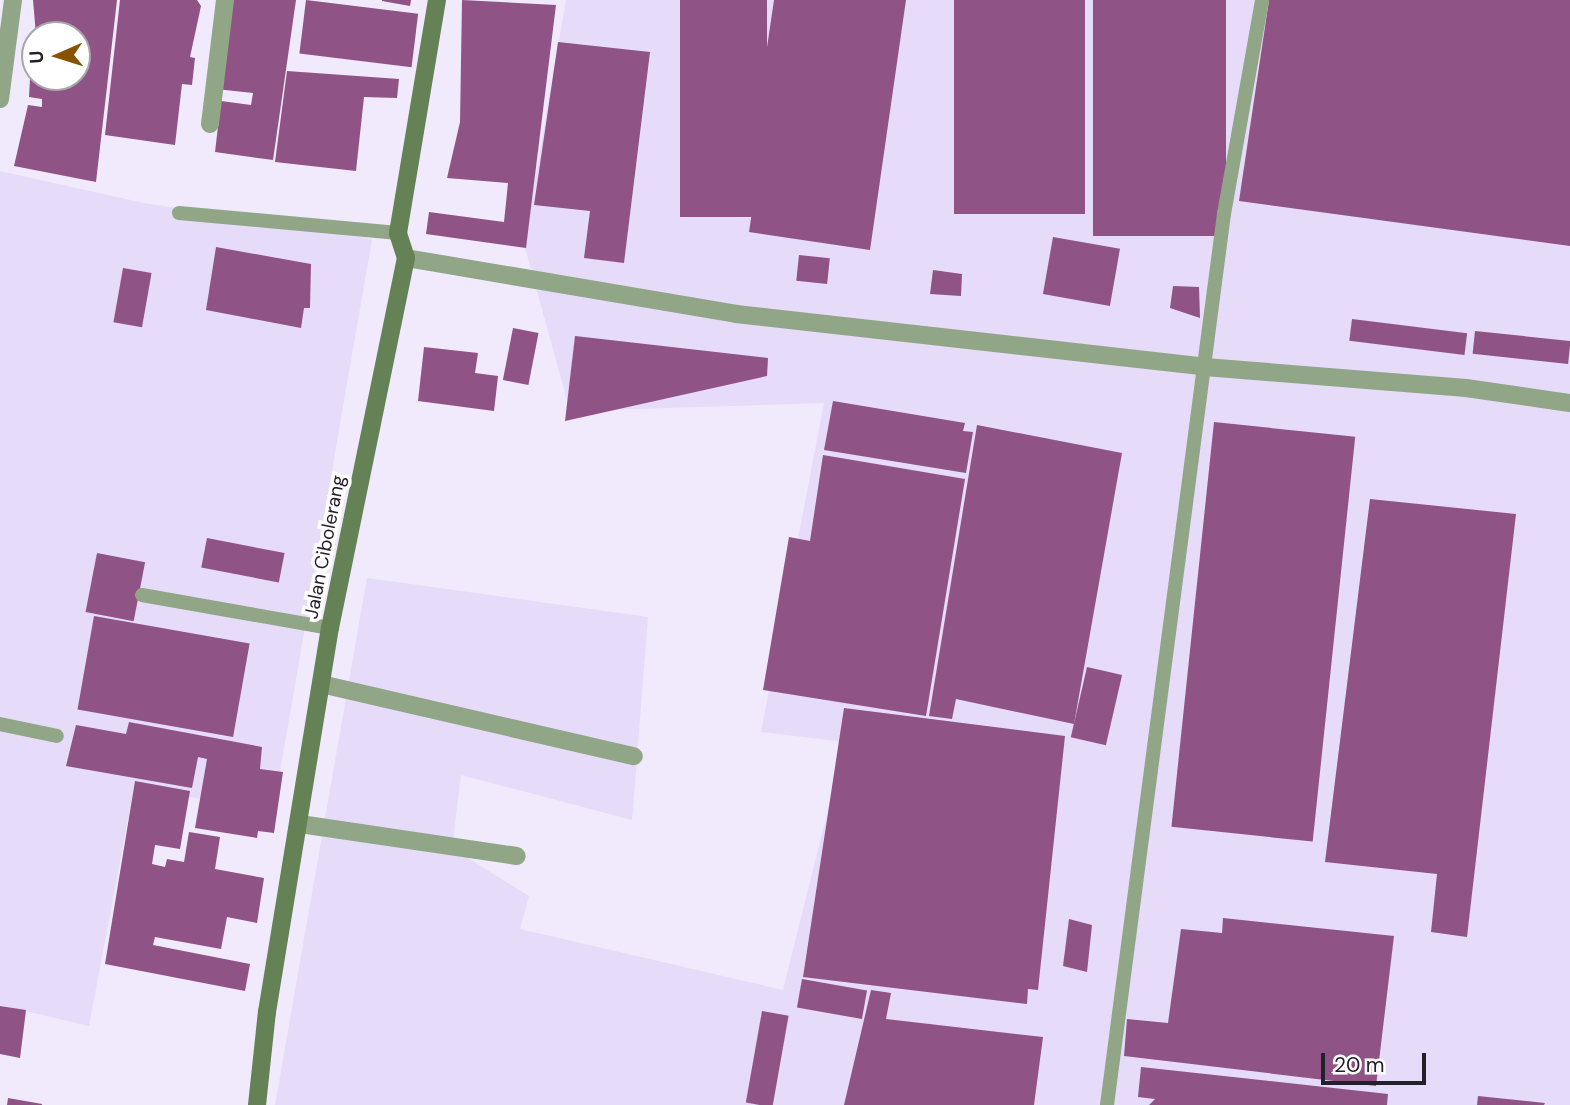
<!DOCTYPE html>
<html>
<head>
<meta charset="utf-8">
<style>
  body { margin:0 }
  #map { position:relative; width:1570px; height:1105px; overflow:hidden; background:#f1eafd; font-family:"DM Sans",sans-serif }
  div>[style] { position:absolute }
  [style*='--x'] { left:calc(var(--x)*1px); top:calc(var(--y)*1px); width:calc(var(--w)*1px); rotate:calc(var(--a)*1deg) }
  .built>* { inset:0; background:#e6dbf9 }
  .building>* { inset:0; background:#905385; transform-origin:0 0 }
  .lane>* { height:14px; margin:-7px; padding:0 7px; transform-origin:7px; border-radius:7px; background:#91a587 }
  .street>* { height:18px; margin:-9px; padding:0 9px; transform-origin:9px; border-radius:9px; background:#91a587 }
  .secondary>* { height:18px; margin:-9px; padding:0 9px; transform-origin:9px; border-radius:9px; background:#658156 }
  span { translate:-50% -50%; white-space:nowrap; text-align:center; line-height:1.15; -webkit-text-stroke:7px #fff; paint-order:stroke }
  .street-label { font-size:19px; color:#24202b }
  .north { position:absolute; left:21px; top:21px; width:70px; height:70px; box-sizing:border-box; background:#fff; border:2px solid #a7a6aa; border-radius:50%; rotate:267deg; font-size:19px; font-weight:700; line-height:28px; text-align:center; color:#24202b }
  .north::after { content:''; display:block; margin:auto; width:24px; height:32px; background:#885300; clip-path:polygon(50% 0,100% 100%,50% 72%,0 100%) }
  .scale { position:absolute; left:1321px; top:1053px; width:105px; height:32px; box-sizing:border-box; border:4px solid #24202b; border-top:0; padding-left:9px; font-size:21px; line-height:24px; white-space:nowrap; color:#24202b; -webkit-text-stroke:5px #fff; paint-order:stroke }
</style>
</head>
<body>
<div id="map">
  <div class="built">
    <i style="clip-path:polygon(566px 0,1570px 0,1570px 1105px,275px 1105px,367px 578px,648px 617px,632px 820px,461px 775px,452px 848px,529px 896px,520px 929px,783px 990px,845px 742px,761px 732px,824px 403px,570px 411px,524px 244px)"></i>
    <i style="clip-path:polygon(0 171px,144px 203px,372px 239px,273px 812px,134px 787px,89px 1026px,0 1005px)"></i>
  </div>
  <div class="building">
    <i style="clip-path:polygon(33px 0,117px 0,96px 182px,14px 166px,28px 105px,42px 107px,42px 99px,29px 97px,30px 79px,77px 77px,77px 35px,36px 35px)"></i>
    <i style="clip-path:polygon(120px 0,197px 0,201px 6px,190px 57px,195px 58px,192px 85px,182px 84px,175px 145px,105px 135px)"></i>
    <i style="clip-path:polygon(227px 0,296px 0,273px 160px,215px 152px,221px 101px,251px 105px,253px 93px,216px 89px,223px 49px,228px 49px)"></i>
    <i style="left:306px;top:0;width:113px;height:54px;rotate:7deg"></i>
    <i style="clip-path:polygon(382px 0,411px 0,410px 6px,382px 1px)"></i>
    <i style="clip-path:polygon(462px 0,556px 5px,526px 248px,426px 234px,429px 212px,504px 222px,508px 183px,447px 178px,460px 122px)"></i>
    <i style="left:680px;top:0;width:87px;height:217px"></i>
    <i style="clip-path:polygon(774px 0,906px 0,870px 250px,749px 232px,763px 137px,754px 135px)"></i>
    <i style="left:954px;top:0;width:131px;height:214px"></i>
    <i style="left:1093px;top:0;width:133px;height:236px"></i>
    <i style="clip-path:polygon(1269px 0,1570px 0,1570px 246px,1239px 201px)"></i>
    <i style="clip-path:polygon(558px 42px,650px 52px,624px 263px,584px 258px,590px 211px,534px 205px)"></i>
    <i style="clip-path:polygon(287px 71px,399px 79px,397px 98px,364px 97px,356px 171px,275px 162px)"></i>
    <i style="left:1053px;top:237px;width:68px;height:58px;rotate:10deg"></i>
    <i style="clip-path:polygon(216px 247px,311px 264px,310px 308px,304px 308px,301px 328px,206px 310px)"></i>
    <i style="left:799px;top:255px;width:31px;height:26px;rotate:6deg"></i>
    <i style="left:123px;top:268px;width:29px;height:55px;rotate:10deg"></i>
    <i style="clip-path:polygon(933px 270px,962px 274px,961px 296px,930px 294px)"></i>
    <i style="clip-path:polygon(1173px 286px,1199px 287px,1200px 318px,1170px 308px)"></i>
    <i style="left:1352px;top:319px;width:116px;height:22px;rotate:7deg"></i>
    <i style="left:513px;top:328px;width:26px;height:53px;rotate:11deg"></i>
    <i style="left:1475px;top:331px;width:96px;height:23px;rotate:6deg"></i>
    <i style="clip-path:polygon(575px 336px,768px 358px,767px 376px,565px 421px)"></i>
    <i style="clip-path:polygon(424px 347px,478px 353px,475px 373px,498px 376px,494px 411px,418px 401px)"></i>
    <i style="clip-path:polygon(833px 401px,965px 423px,963px 431px,973px 432px,966px 473px,824px 450px)"></i>
    <i style="left:1214px;top:422px;width:142px;height:407px;rotate:6deg"></i>
    <i style="clip-path:polygon(977px 425px,1122px 453px,1074px 724px,956px 699px,952px 719px,929px 716px)"></i>
    <i style="clip-path:polygon(823px 455px,965px 479px,926px 716px,763px 690px,789px 537px,810px 541px)"></i>
    <i style="clip-path:polygon(1370px 499px,1516px 514px,1467px 937px,1431px 932px,1437px 874px,1325px 862px)"></i>
    <i style="left:207px;top:538px;width:79px;height:30px;rotate:11deg"></i>
    <i style="left:97px;top:553px;width:49px;height:60px;rotate:11deg"></i>
    <i style="left:94px;top:616px;width:158px;height:95px;rotate:10deg"></i>
    <i style="left:1087px;top:667px;width:36px;height:72px;rotate:13deg"></i>
    <i style="clip-path:polygon(844px 708px,1065px 736px,1038px 990px,1028px 989px,1027px 1004px,803px 977px)"></i>
    <i style="clip-path:polygon(129px 722px,262px 747px,260px 769px,283px 772px,274px 833px,258px 831px,257px 838px,195px 828px,207px 759px,198px 757px,192px 788px,66px 766px,76px 725px,126px 734px)"></i>
    <i style="clip-path:polygon(135px 781px,190px 791px,180px 849px,155px 845px,152px 864px,165px 867px,167px 859px,184px 862px,189px 832px,220px 837px,215px 869px,264px 878px,257px 923px,227px 917px,221px 949px,155px 937px,153px 945px,250px 964px,245px 991px,105px 964px)"></i>
    <i style="clip-path:polygon(1223px 918px,1394px 936px,1376px 1086px,1124px 1056px,1127px 1019px,1168px 1023px,1181px 929px,1222px 933px)"></i>
    <i style="clip-path:polygon(1069px 919px,1092px 925px,1087px 972px,1063px 966px)"></i>
    <i style="left:802px;top:979px;width:66px;height:29px;rotate:10deg"></i>
    <i style="clip-path:polygon(871px 990px,891px 993px,886px 1019px,1043px 1037px,1034px 1105px,844px 1105px)"></i>
    <i style="clip-path:polygon(0 1006px,26px 1010px,20px 1058px,0 1054px)"></i>
    <i style="left:762px;top:1011px;width:27px;height:93px;rotate:10deg"></i>
    <i style="clip-path:polygon(1141px 1067px,1388px 1094px,1387px 1105px,1149px 1105px,1155px 1099px,1138px 1097px)"></i>
    <i style="clip-path:polygon(1478px 1096px,1545px 1103px,1544px 1105px,1477px 1105px)"></i>
    <i style="clip-path:polygon(8px 1098px,42px 1104px,42px 1105px,7px 1105px)"></i>
  </div>
  <div class="lane">
    <i style="--x:179;--y:213;--w:220;--a:5.2"></i>
    <i style="--x:142;--y:595;--w:191;--a:10"></i>
    <i style="--x:0;--y:724;--w:58;--a:11.9"></i>
    <i style="--x:1107;--y:1105;--w:899;--a:-82.52"></i>
    <i style="--x:1224;--y:214;--w:217;--a:-79.9"></i>
  </div>
  <div class="street">
    <i style="--x:0;--y:99;--w:100;--a:-82.5"></i>
    <i style="--x:210;--y:124;--w:125;--a:-83.1"></i>
    <i style="--x:406;--y:258;--w:335;--a:9.6"></i>
    <i style="--x:736;--y:314;--w:472;--a:6.4"></i>
    <i style="--x:1205;--y:367;--w:262;--a:4.6"></i>
    <i style="--x:1466;--y:388;--w:105;--a:8.2"></i>
    <i style="--x:321;--y:684;--w:321;--a:13"></i>
    <i style="--x:300;--y:824;--w:219;--a:8.4"></i>
  </div>
  <div class="secondary">
    <i style="--x:257;--y:1105;--w:94;--a:-83.9"></i>
    <i style="--x:267;--y:1012;--w:389;--a:-80.7"></i>
    <i style="--x:330;--y:628;--w:378;--a:-78.4"></i>
    <i style="--x:406;--y:258;--w:26;--a:-108"></i>
    <i style="--x:398;--y:233;--w:236;--a:-80.5"></i>
  </div>
  <div class="street-label">
    <span style="left:325px;top:547px;rotate:-79deg">Jalan Cibolerang</span>
  </div>
  <div class="north">U</div>
  <div class="scale">20 m</div>
</div>
</body>
</html>
